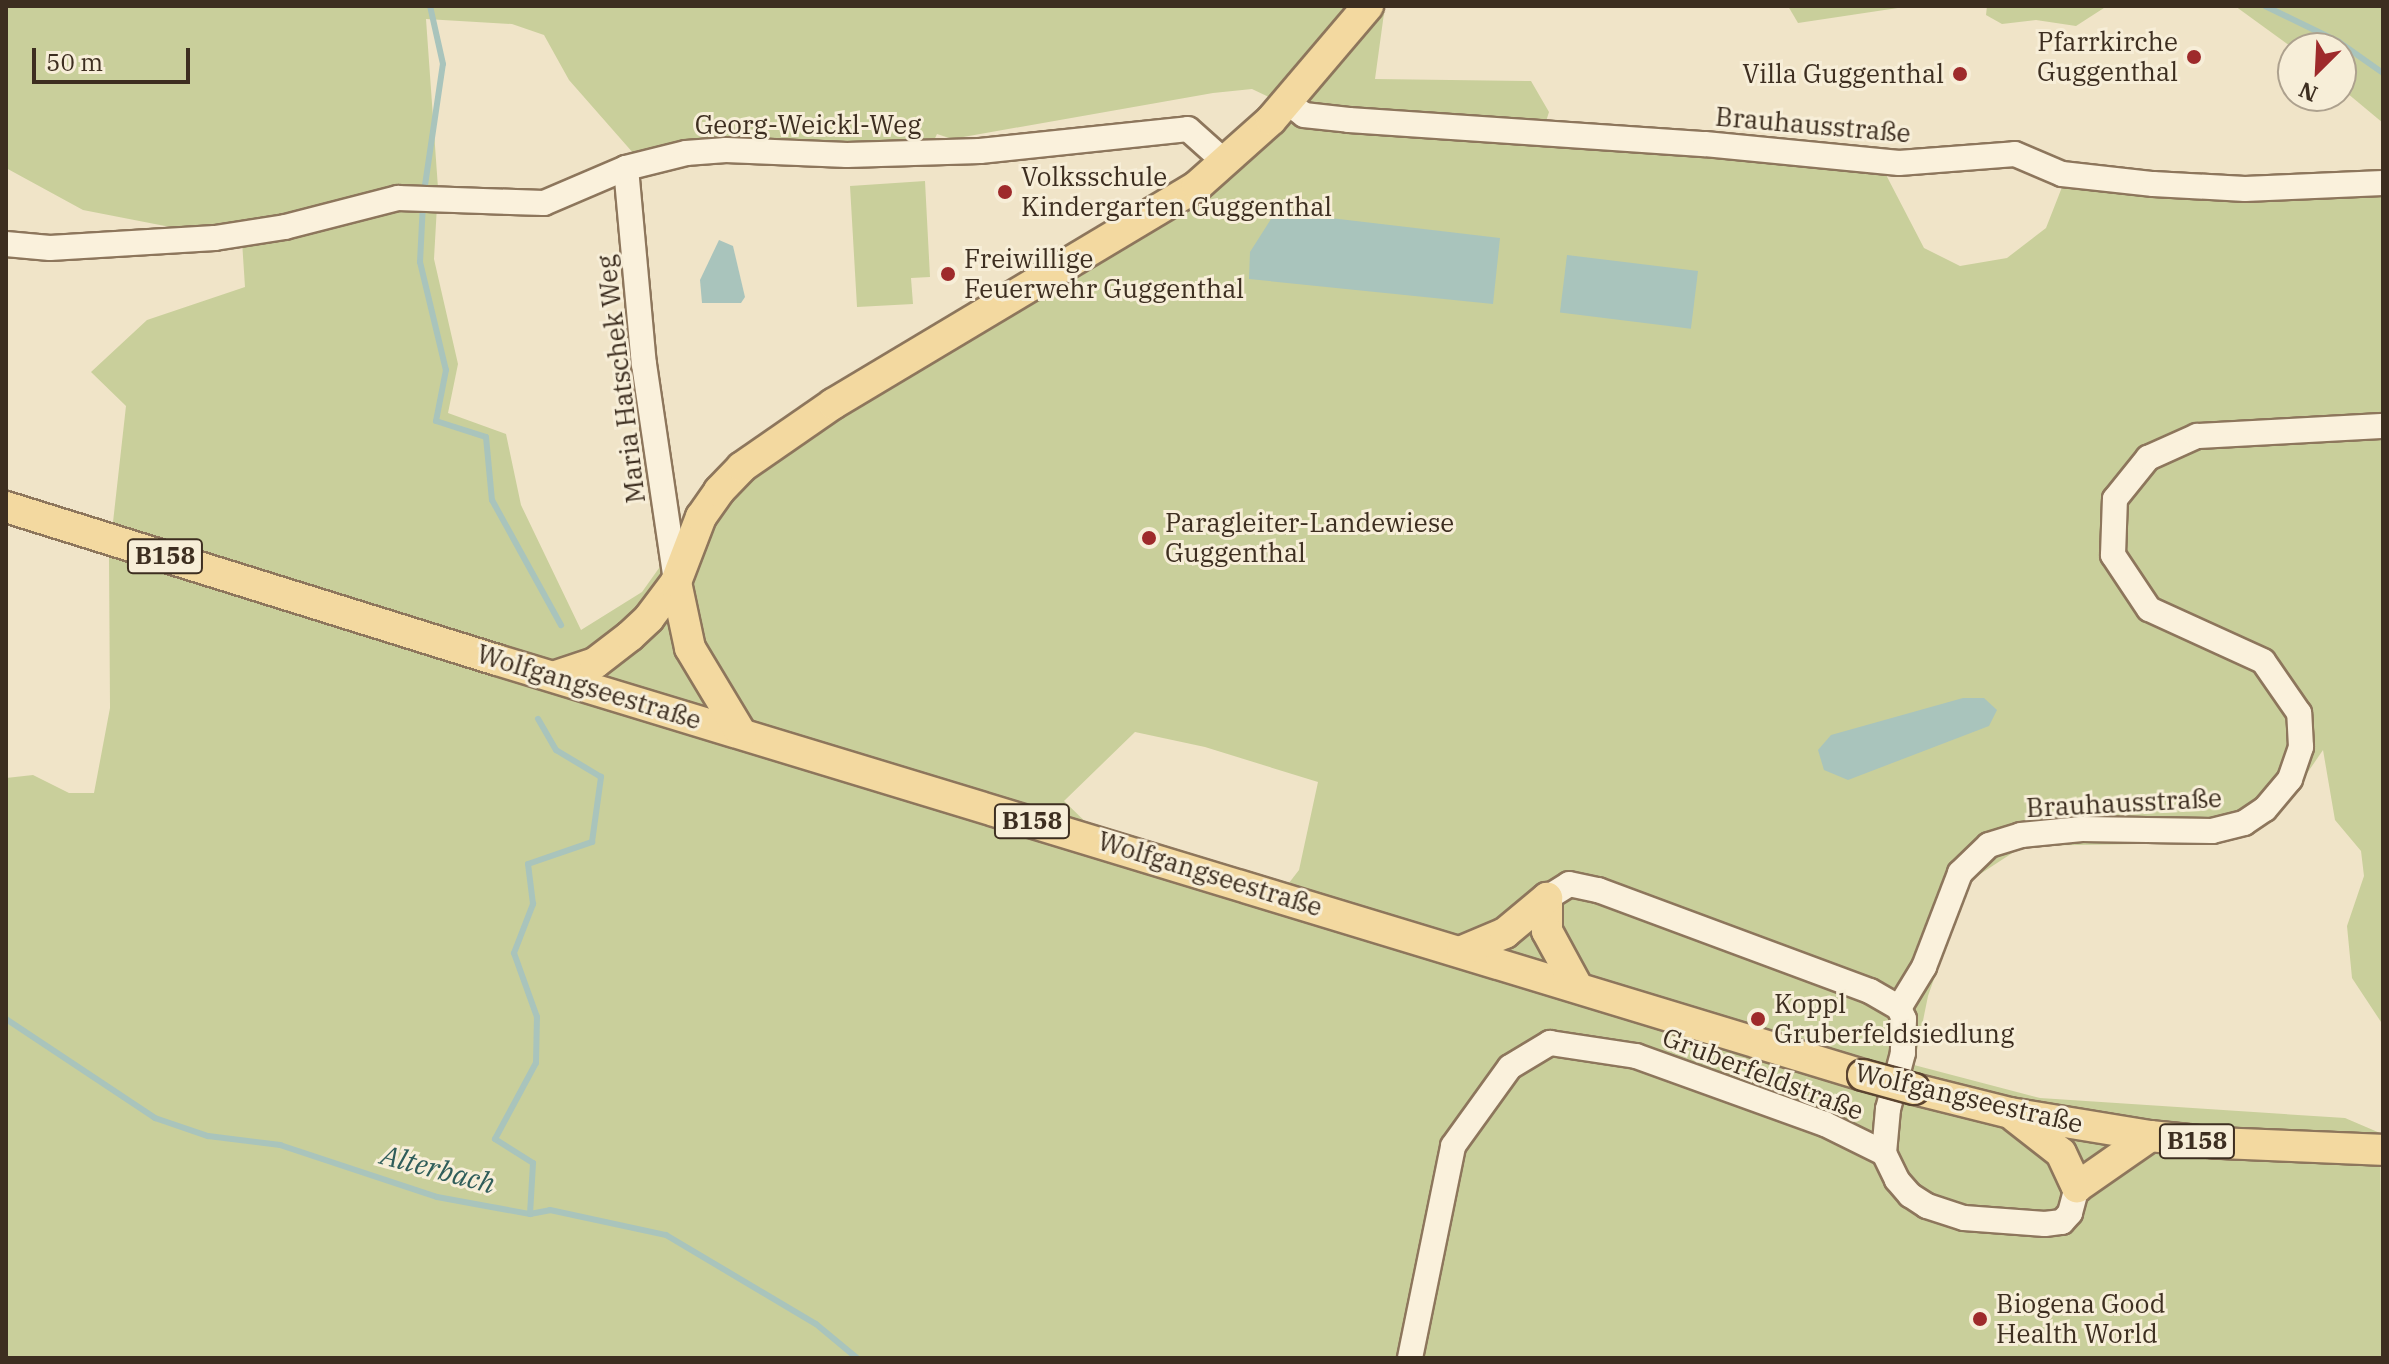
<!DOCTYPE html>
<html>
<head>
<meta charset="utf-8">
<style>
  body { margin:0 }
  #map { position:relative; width:2389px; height:1364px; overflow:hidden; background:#f0e4c8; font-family:"IBM Plex Serif",serif }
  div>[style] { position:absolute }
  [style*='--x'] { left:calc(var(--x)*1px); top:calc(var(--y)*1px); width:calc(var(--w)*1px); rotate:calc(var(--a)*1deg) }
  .green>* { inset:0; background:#c9cf9b }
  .water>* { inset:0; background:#a9c4bc; transform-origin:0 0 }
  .stream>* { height:6px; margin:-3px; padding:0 3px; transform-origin:3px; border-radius:3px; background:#a9c4bc }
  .roads { filter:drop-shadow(2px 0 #8d765c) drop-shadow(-2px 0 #8d765c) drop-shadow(0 2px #8d765c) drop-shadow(0 -2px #8d765c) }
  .minor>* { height:24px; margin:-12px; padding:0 12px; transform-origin:12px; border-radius:12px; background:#faf1dc }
  .major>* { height:30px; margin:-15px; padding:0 15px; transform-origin:15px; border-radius:15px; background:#f3d9a0 }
  .bridges { filter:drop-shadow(2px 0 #5b4430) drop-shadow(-2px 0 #5b4430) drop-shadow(0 2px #5b4430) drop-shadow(0 -2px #5b4430) }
  .major-bridge>* { height:30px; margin:-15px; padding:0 15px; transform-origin:15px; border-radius:15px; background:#f3d9a0 }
  .dots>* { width:22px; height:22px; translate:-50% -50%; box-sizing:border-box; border:4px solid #f7eed8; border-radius:50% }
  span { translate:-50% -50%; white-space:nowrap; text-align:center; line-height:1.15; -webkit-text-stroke:6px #f7eed8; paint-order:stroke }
  .shield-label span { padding:2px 6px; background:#f7eed8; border:2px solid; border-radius:6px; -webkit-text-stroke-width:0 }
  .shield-label { font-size:24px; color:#3d2e20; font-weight:700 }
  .poi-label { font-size:26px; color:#3d2e20 }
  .right { translate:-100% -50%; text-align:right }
  .left { translate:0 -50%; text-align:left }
  .street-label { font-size:26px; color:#3d2e20 }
  .water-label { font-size:28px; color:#2f5d5a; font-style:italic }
  .frame { position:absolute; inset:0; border:8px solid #3d2e20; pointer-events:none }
  .north { position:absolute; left:2277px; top:32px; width:80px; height:80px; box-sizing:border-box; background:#f7eed8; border:2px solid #ada18e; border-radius:50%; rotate:204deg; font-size:22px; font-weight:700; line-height:32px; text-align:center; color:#3d2e20 }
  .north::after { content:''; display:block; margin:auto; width:28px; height:36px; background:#9e2a2b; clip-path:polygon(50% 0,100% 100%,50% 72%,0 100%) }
  .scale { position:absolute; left:32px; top:48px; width:158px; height:36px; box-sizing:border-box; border:4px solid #3d2e20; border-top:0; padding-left:10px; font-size:24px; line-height:28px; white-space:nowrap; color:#3d2e20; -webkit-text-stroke:6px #f7eed8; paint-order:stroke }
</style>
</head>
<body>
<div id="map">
  <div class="green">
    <i style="clip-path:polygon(evenodd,6px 6px,1385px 6px,1375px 79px,1531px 81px,1549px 112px,1541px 137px,1883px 169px,1924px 248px,1960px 266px,2007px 258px,2046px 228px,2064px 182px,2383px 191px,2383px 1025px,2352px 978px,2347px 926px,2364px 876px,2361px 851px,2335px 820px,2323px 750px,2277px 817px,2199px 843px,2023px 846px,1968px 882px,1928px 996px,1914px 1065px,2040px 1098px,2345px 1118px,2380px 1133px,2383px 1358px,6px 1358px,6px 778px,33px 775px,69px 793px,94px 793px,110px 708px,109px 558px,126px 406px,91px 372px,147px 320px,245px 287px,242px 241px,83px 210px,6px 168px,6px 6px,426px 19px,512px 24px,544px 35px,569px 80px,634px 154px,927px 155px,937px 134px,952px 139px,1213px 93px,1252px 89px,1275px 100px,1194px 170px,733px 464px,642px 592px,581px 630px,521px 505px,506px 434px,448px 413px,458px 364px,434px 259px,438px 188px,426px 19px,6px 6px,1135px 732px,1205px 747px,1318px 782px,1299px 870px,1268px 910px,1136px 871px,1064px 801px,1135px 732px)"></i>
    <i style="clip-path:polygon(1788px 6px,1911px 6px,1798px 23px)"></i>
    <i style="clip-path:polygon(1987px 6px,2107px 6px,2076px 26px,2036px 20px,2002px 24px,1986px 15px)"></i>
    <i style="clip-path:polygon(2235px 6px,2383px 6px,2383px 123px,2341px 88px,2341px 48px,2293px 48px)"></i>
    <i style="clip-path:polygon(925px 181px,930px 277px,911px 278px,913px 304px,857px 307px,850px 186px)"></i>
  </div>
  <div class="water">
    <i style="clip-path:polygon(1288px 213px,1500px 238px,1493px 304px,1249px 279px,1250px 252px,1271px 219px)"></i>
    <i style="clip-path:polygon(719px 240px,733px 246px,745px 297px,741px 303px,702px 303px,700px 280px)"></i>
    <i style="left:1567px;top:255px;width:132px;height:58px;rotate:7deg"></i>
    <i style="clip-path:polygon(1963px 698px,1984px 698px,1997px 710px,1989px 726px,1848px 780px,1824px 770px,1818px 750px,1831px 735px)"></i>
  </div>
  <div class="stream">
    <i style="--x:2265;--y:6;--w:82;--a:25.9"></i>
    <i style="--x:2339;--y:42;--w:54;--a:35.2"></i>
    <i style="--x:424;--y:192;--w:129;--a:-81.6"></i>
    <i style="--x:443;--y:64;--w:59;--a:-102.6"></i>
    <i style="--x:423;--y:203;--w:59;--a:92.9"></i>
    <i style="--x:420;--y:262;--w:111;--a:76.5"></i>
    <i style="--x:446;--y:370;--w:52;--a:101.1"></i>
    <i style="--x:436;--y:421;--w:52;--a:17.7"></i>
    <i style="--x:486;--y:437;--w:63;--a:84.6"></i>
    <i style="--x:492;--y:500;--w:143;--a:61.1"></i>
    <i style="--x:6;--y:1019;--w:179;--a:33.6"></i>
    <i style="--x:155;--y:1118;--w:56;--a:18.8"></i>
    <i style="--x:208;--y:1136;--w:73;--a:7.1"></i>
    <i style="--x:280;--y:1145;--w:165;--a:18.3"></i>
    <i style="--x:437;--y:1197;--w:95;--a:10.4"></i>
    <i style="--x:530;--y:1214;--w:20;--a:-11"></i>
    <i style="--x:550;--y:1210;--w:119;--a:12.2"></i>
    <i style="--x:666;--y:1235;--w:174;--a:30.7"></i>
    <i style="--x:816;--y:1324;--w:53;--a:39.7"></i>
    <i style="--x:530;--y:1214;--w:51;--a:-86.6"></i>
    <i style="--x:533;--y:1163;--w:45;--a:-147.7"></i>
    <i style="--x:495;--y:1139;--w:86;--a:-61.7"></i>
    <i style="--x:536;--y:1063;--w:46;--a:-88.8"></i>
    <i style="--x:537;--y:1017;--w:68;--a:-109.8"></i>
    <i style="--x:514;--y:953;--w:53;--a:-68.8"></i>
    <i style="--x:533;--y:904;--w:40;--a:-97.1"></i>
    <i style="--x:528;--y:864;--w:68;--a:-19"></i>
    <i style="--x:592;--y:842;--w:66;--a:-82.1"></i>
    <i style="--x:601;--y:777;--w:52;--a:-149"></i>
    <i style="--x:556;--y:750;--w:36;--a:-120"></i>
  </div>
  <div class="roads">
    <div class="minor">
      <i style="--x:1287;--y:102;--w:21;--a:37"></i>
      <i style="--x:1304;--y:115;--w:45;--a:6.3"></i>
      <i style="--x:1349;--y:120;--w:357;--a:3.9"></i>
      <i style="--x:1705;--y:144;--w:195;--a:5.6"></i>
      <i style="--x:1899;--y:163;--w:116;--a:-4.4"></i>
      <i style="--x:2015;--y:154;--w:51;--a:23.1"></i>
      <i style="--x:2062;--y:174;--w:92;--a:6.3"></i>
      <i style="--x:2153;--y:184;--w:92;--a:3.1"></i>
      <i style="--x:2245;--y:189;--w:138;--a:-2.5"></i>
      <i style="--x:626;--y:168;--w:197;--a:84.8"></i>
      <i style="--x:644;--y:364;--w:220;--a:81.6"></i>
      <i style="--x:6;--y:244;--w:44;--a:5.2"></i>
      <i style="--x:50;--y:248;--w:165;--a:-3.5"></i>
      <i style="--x:215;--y:238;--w:71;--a:-8.9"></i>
      <i style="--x:285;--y:227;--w:117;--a:-14.4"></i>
      <i style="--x:398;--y:198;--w:146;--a:2"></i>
      <i style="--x:544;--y:203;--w:89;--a:-23.1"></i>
      <i style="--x:626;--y:168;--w:62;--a:-14"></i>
      <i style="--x:686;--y:153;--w:40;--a:-4.3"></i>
      <i style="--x:726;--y:150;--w:121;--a:2.4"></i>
      <i style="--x:847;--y:155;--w:133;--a:-1.7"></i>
      <i style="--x:980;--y:151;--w:209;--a:-6"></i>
      <i style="--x:1188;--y:129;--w:51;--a:41.8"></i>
      <i style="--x:1547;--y:898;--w:26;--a:-32"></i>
      <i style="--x:1569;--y:884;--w:30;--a:12"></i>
      <i style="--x:1598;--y:890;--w:290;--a:20.4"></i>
      <i style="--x:1870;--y:991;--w:34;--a:30"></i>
      <i style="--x:1899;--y:1008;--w:12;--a:66"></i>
      <i style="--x:1904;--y:1019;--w:34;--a:92"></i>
      <i style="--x:1903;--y:1053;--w:58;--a:105"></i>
      <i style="--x:1888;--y:1109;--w:44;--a:95.2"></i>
      <i style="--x:1884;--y:1153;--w:30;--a:64"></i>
      <i style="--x:1897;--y:1180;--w:20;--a:49"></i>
      <i style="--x:1910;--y:1195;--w:20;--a:33"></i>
      <i style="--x:1927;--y:1206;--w:39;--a:18"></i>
      <i style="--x:1964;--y:1218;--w:81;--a:4.2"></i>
      <i style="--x:2045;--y:1224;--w:17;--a:-7"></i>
      <i style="--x:2062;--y:1222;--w:12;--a:-48"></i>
      <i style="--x:2070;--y:1213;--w:27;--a:-75"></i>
      <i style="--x:1899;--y:1008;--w:48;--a:-58.6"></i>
      <i style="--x:1924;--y:967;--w:101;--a:-69"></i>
      <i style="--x:1960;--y:873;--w:40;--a:-44"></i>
      <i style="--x:1989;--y:845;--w:34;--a:-17"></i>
      <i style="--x:2021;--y:835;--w:61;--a:-5.6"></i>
      <i style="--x:2082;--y:829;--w:130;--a:0.9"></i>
      <i style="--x:2212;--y:831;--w:33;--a:-14"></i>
      <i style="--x:2244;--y:823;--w:25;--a:-34"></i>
      <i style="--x:2265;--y:809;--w:39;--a:-50"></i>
      <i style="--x:2290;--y:779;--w:34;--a:-71"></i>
      <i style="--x:2301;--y:747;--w:34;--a:-93"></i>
      <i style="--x:2299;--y:713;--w:63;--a:-124.7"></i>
      <i style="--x:2263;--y:661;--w:125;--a:-155.5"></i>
      <i style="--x:2149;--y:609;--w:65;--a:-123.7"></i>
      <i style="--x:2113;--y:555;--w:56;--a:-88"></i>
      <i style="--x:2115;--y:499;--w:53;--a:-51.2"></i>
      <i style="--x:2148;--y:458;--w:54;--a:-24.2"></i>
      <i style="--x:2197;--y:436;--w:186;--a:-3.1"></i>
      <i style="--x:1410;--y:1358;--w:216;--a:-78.5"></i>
      <i style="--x:1453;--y:1146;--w:97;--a:-54.2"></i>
      <i style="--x:1510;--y:1067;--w:47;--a:-31"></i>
      <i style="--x:1550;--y:1043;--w:87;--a:8.6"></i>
      <i style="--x:1636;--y:1056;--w:201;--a:19.8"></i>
      <i style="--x:1825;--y:1124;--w:66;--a:26.2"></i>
    </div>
    <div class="major">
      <i style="--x:6;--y:507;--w:514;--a:17.31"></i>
      <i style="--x:497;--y:660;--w:1428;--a:16.9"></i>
      <i style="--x:556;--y:676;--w:41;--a:-18.4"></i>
      <i style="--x:595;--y:663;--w:44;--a:-37.6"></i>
      <i style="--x:630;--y:636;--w:26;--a:-43"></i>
      <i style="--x:649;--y:618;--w:45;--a:-53.1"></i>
      <i style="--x:741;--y:733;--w:99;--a:-121"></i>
      <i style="--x:690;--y:648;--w:67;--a:-102"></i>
      <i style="--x:676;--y:582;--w:70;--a:-69"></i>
      <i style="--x:701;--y:517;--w:32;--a:-55"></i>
      <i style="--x:719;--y:491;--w:33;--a:-46"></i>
      <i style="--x:742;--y:467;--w:111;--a:-34.7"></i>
      <i style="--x:833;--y:404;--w:424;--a:-30.9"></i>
      <i style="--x:1197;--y:186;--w:99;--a:-41.7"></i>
      <i style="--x:1271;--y:120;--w:150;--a:-49.6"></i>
      <i style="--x:1547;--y:898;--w:33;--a:90"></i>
      <i style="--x:1547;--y:931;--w:63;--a:61.4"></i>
      <i style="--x:1462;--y:951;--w:47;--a:-22.7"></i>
      <i style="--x:1505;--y:933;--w:55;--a:-39.8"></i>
      <i style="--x:1914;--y:1089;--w:99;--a:14"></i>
      <i style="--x:2010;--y:1113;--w:142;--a:9.3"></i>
      <i style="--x:2150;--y:1136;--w:69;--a:5.8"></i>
      <i style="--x:2219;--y:1143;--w:164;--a:2.4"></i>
      <i style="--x:2015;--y:1117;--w:58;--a:38"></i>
      <i style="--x:2061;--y:1153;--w:38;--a:65"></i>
      <i style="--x:2077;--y:1187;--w:89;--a:-34.9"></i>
    </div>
  </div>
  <div class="bridges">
    <div class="major-bridge">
      <i style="--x:1863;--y:1075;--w:53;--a:15.4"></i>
    </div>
  </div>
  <div class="dots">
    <i style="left:2194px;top:57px;background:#9e2a2b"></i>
    <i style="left:1960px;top:74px;background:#9e2a2b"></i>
    <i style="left:1005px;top:192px;background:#9e2a2b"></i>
    <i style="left:948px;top:274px;background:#9e2a2b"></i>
    <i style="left:1149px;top:538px;background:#9e2a2b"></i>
    <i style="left:1758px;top:1019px;background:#9e2a2b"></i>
    <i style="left:1980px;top:1319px;background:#9e2a2b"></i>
  </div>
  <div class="shield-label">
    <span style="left:165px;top:556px">B158</span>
    <span style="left:1032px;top:821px">B158</span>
    <span style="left:2197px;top:1141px">B158</span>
  </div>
  <div class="poi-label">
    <span class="right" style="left:2178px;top:57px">Pfarrkirche<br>Guggenthal</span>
    <span class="right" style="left:1944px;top:74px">Villa Guggenthal</span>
    <span class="left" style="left:1021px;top:192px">Volksschule<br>Kindergarten Guggenthal</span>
    <span class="left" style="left:964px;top:274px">Freiwillige<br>Feuerwehr Guggenthal</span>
    <span class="left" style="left:1165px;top:538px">Paragleiter-Landewiese<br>Guggenthal</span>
    <span class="left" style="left:1774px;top:1019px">Koppl<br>Gruberfeldsiedlung</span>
    <span class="left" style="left:1996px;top:1319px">Biogena Good<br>Health World</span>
  </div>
  <div class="street-label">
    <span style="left:808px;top:125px">Georg-Weickl-Weg</span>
    <span style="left:1813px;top:125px;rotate:5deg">Brauhausstraße</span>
    <span style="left:621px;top:379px;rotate:-97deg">Maria Hatschek Weg</span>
    <span style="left:589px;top:687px;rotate:17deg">Wolfgangseestraße</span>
    <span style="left:2124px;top:803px;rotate:-3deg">Brauhausstraße</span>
    <span style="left:1210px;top:874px;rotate:17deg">Wolfgangseestraße</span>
    <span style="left:1763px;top:1074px;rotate:21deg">Gruberfeldstraße</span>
    <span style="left:1969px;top:1098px;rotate:13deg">Wolfgangseestraße</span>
  </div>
  <div class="water-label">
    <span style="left:438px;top:1169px;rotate:15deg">Alterbach</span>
  </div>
  <div class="frame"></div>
  <div class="north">N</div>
  <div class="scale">50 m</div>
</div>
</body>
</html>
